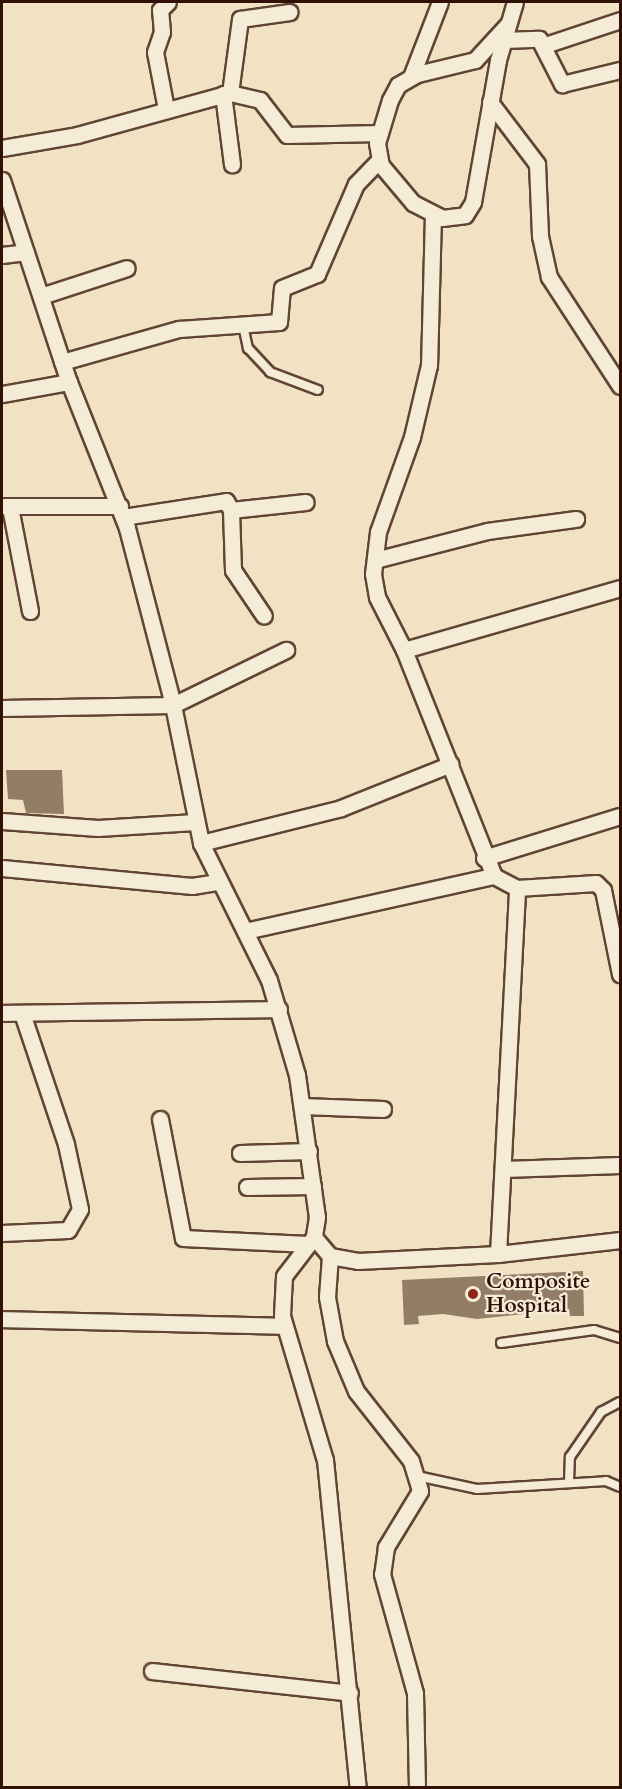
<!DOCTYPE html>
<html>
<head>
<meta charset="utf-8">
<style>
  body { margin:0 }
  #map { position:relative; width:622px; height:1789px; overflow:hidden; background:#f0e2c2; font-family:Cardo,serif }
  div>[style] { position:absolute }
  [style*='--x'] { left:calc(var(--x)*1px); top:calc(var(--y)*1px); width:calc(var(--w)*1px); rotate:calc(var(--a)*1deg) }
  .building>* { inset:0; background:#947d67 }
  .roads { filter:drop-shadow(2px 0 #614434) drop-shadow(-2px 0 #614434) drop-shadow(0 2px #614434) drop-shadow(0 -2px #614434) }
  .service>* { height:8px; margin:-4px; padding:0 4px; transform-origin:4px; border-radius:4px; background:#f5ecd7 }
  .minor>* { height:15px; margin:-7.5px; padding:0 7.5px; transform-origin:7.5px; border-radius:7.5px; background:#f5ecd7 }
  .dots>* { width:16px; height:16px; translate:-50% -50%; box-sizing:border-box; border:3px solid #f5ecd7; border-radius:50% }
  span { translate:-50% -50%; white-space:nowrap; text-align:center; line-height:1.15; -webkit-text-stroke:4.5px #f5ecd7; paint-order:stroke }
  .poi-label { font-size:21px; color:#311005; font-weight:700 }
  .left { translate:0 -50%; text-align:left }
  .frame { position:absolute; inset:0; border:3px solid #311005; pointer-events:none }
</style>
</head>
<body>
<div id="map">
  <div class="building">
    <i style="clip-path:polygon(6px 770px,62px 770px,64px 814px,26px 813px,23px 800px,8px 799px)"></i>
    <i style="clip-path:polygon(583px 1271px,584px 1316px,570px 1316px,569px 1309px,477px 1319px,443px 1314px,418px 1316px,419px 1324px,404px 1325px,402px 1280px)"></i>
  </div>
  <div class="roads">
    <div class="service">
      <i style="--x:243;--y:325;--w:24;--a:78"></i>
      <i style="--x:248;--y:348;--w:33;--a:47"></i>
      <i style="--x:270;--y:372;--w:51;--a:20.6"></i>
      <i style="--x:501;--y:1343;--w:94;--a:-8"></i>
      <i style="--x:594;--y:1330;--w:27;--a:17"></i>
      <i style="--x:417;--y:1476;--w:61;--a:12.2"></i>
      <i style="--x:477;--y:1489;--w:129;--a:-3.5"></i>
      <i style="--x:606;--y:1481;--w:15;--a:23"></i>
      <i style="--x:569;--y:1482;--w:25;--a:-88"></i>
      <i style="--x:570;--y:1457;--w:55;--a:-55.4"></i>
      <i style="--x:601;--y:1412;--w:21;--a:-28"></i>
    </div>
    <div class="minor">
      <i style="--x:508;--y:24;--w:49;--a:132.5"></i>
      <i style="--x:475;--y:60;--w:60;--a:166.4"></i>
      <i style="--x:417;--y:74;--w:22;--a:150"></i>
      <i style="--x:398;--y:85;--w:17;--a:118"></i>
      <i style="--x:390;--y:100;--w:45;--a:106.8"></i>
      <i style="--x:377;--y:143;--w:22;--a:80"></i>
      <i style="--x:381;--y:165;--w:50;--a:49.9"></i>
      <i style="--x:413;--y:203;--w:33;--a:27"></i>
      <i style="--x:442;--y:218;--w:23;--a:-7"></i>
      <i style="--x:465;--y:215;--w:15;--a:-58"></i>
      <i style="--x:473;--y:202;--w:144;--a:-80"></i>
      <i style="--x:498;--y:60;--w:60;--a:-73.7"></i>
      <i style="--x:503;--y:40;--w:36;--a:-2"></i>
      <i style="--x:539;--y:39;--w:51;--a:62.9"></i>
      <i style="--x:562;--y:84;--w:60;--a:-13.6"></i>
      <i style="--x:545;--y:45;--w:79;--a:-18.4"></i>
      <i style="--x:411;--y:77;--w:80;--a:-68.9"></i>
      <i style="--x:230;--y:93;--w:75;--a:-82.3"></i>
      <i style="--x:240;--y:19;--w:50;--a:-8"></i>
      <i style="--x:223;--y:94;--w:71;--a:82.7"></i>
      <i style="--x:490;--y:102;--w:78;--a:52.8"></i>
      <i style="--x:537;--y:164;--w:72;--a:87.6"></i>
      <i style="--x:540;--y:236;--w:42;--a:77.6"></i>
      <i style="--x:549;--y:277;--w:130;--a:56.9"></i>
      <i style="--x:166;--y:109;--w:58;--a:-100.9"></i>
      <i style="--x:155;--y:52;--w:21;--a:-71"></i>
      <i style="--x:162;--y:32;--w:22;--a:-95"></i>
      <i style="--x:160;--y:10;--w:11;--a:-45"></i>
      <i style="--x:2;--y:148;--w:76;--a:-9.8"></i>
      <i style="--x:77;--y:135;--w:159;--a:-15.4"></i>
      <i style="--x:230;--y:93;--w:31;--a:13"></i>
      <i style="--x:260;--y:100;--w:44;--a:52.4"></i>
      <i style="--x:287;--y:135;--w:93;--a:-1.2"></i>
      <i style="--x:2;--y:180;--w:213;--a:71.7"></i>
      <i style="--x:69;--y:382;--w:157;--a:68.3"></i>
      <i style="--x:127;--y:528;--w:183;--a:75.4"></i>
      <i style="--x:173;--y:705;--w:141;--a:78.5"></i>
      <i style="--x:201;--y:843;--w:153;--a:63.6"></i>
      <i style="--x:269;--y:980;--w:99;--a:73.6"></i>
      <i style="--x:297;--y:1075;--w:143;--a:82"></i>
      <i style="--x:317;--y:1217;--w:20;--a:99"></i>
      <i style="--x:314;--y:1237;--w:49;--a:127.6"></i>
      <i style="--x:284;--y:1276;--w:40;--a:92.9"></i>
      <i style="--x:282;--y:1316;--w:150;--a:73.4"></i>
      <i style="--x:325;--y:1460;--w:330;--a:84.3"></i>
      <i style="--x:433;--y:214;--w:151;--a:91.5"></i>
      <i style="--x:429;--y:365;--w:74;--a:103.3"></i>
      <i style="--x:412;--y:437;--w:101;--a:109.7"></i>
      <i style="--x:378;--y:532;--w:42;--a:96.8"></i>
      <i style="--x:373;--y:574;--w:23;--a:80"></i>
      <i style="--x:377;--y:597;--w:59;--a:63"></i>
      <i style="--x:404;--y:650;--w:243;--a:68.3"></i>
      <i style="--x:494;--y:876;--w:26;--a:28"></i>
      <i style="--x:517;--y:888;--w:79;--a:-3.6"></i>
      <i style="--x:596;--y:883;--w:10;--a:45"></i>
      <i style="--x:603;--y:890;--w:86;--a:78.6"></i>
      <i style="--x:2;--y:255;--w:24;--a:-7"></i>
      <i style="--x:41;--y:296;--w:90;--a:-18"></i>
      <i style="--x:62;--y:362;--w:122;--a:-15.8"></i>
      <i style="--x:179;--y:329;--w:100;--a:-4"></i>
      <i style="--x:279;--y:322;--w:34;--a:-85"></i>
      <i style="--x:282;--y:288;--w:38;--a:-22"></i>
      <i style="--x:317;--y:274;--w:98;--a:-66.6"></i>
      <i style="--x:356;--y:184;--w:33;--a:-46"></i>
      <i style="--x:2;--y:394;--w:68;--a:-10.2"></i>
      <i style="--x:2;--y:506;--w:118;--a:0"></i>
      <i style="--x:10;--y:507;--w:106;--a:79.1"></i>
      <i style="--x:231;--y:510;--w:75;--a:-6.1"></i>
      <i style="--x:123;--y:517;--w:104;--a:-8.8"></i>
      <i style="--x:226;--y:501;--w:10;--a:61"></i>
      <i style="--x:231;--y:510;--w:60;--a:88.1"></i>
      <i style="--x:233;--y:570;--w:55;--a:56"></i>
      <i style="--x:375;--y:560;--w:116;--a:-14.5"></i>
      <i style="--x:487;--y:531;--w:90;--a:-7.7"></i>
      <i style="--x:404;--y:650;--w:225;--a:-16"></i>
      <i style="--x:2;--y:708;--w:171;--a:-1"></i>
      <i style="--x:173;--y:705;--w:126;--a:-26"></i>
      <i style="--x:2;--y:821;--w:96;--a:4.2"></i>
      <i style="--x:98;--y:828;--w:97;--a:-3.5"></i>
      <i style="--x:201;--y:843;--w:144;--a:-14"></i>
      <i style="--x:341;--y:808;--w:118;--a:-21.8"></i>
      <i style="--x:484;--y:858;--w:142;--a:-17.2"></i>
      <i style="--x:2;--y:868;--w:191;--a:5.4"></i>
      <i style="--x:192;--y:886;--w:26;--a:-9"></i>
      <i style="--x:245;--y:931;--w:255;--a:-12.5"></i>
      <i style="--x:2;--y:1013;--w:277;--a:-0.8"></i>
      <i style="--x:302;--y:1106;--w:81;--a:2.1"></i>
      <i style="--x:160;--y:1119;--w:121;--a:79.1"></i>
      <i style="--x:183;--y:1238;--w:125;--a:2.7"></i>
      <i style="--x:240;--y:1153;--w:69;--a:-1.7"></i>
      <i style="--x:504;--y:1169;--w:116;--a:-2"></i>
      <i style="--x:247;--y:1187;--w:66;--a:-0.9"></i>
      <i style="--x:2;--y:1233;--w:66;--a:-2.6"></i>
      <i style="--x:68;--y:1230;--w:24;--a:-60"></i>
      <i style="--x:80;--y:1209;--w:66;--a:-102.2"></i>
      <i style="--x:66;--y:1144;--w:138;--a:-108.6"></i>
      <i style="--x:314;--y:1237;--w:25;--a:50"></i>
      <i style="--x:330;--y:1256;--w:28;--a:10"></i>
      <i style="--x:358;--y:1261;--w:140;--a:-2.9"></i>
      <i style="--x:498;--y:1254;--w:123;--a:-6.5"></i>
      <i style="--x:498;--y:1254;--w:366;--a:-87"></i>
      <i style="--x:330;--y:1256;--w:41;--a:94.2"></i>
      <i style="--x:327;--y:1297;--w:45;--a:79.7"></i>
      <i style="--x:335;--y:1341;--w:54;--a:67.2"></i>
      <i style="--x:356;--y:1391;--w:89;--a:51.8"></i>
      <i style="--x:411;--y:1461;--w:31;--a:73"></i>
      <i style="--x:420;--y:1491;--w:66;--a:121.3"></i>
      <i style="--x:386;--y:1547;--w:27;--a:98"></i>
      <i style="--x:382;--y:1574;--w:123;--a:74.5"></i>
      <i style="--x:415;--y:1693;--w:95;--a:88.8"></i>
      <i style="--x:2;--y:1319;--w:282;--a:1.4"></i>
      <i style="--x:152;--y:1671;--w:199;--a:6.3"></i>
    </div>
  </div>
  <div class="dots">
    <i style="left:473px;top:1294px;background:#8f2418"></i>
  </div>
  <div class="poi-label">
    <span class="left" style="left:486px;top:1294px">Composite<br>Hospital</span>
  </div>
  <div class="frame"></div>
</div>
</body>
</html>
